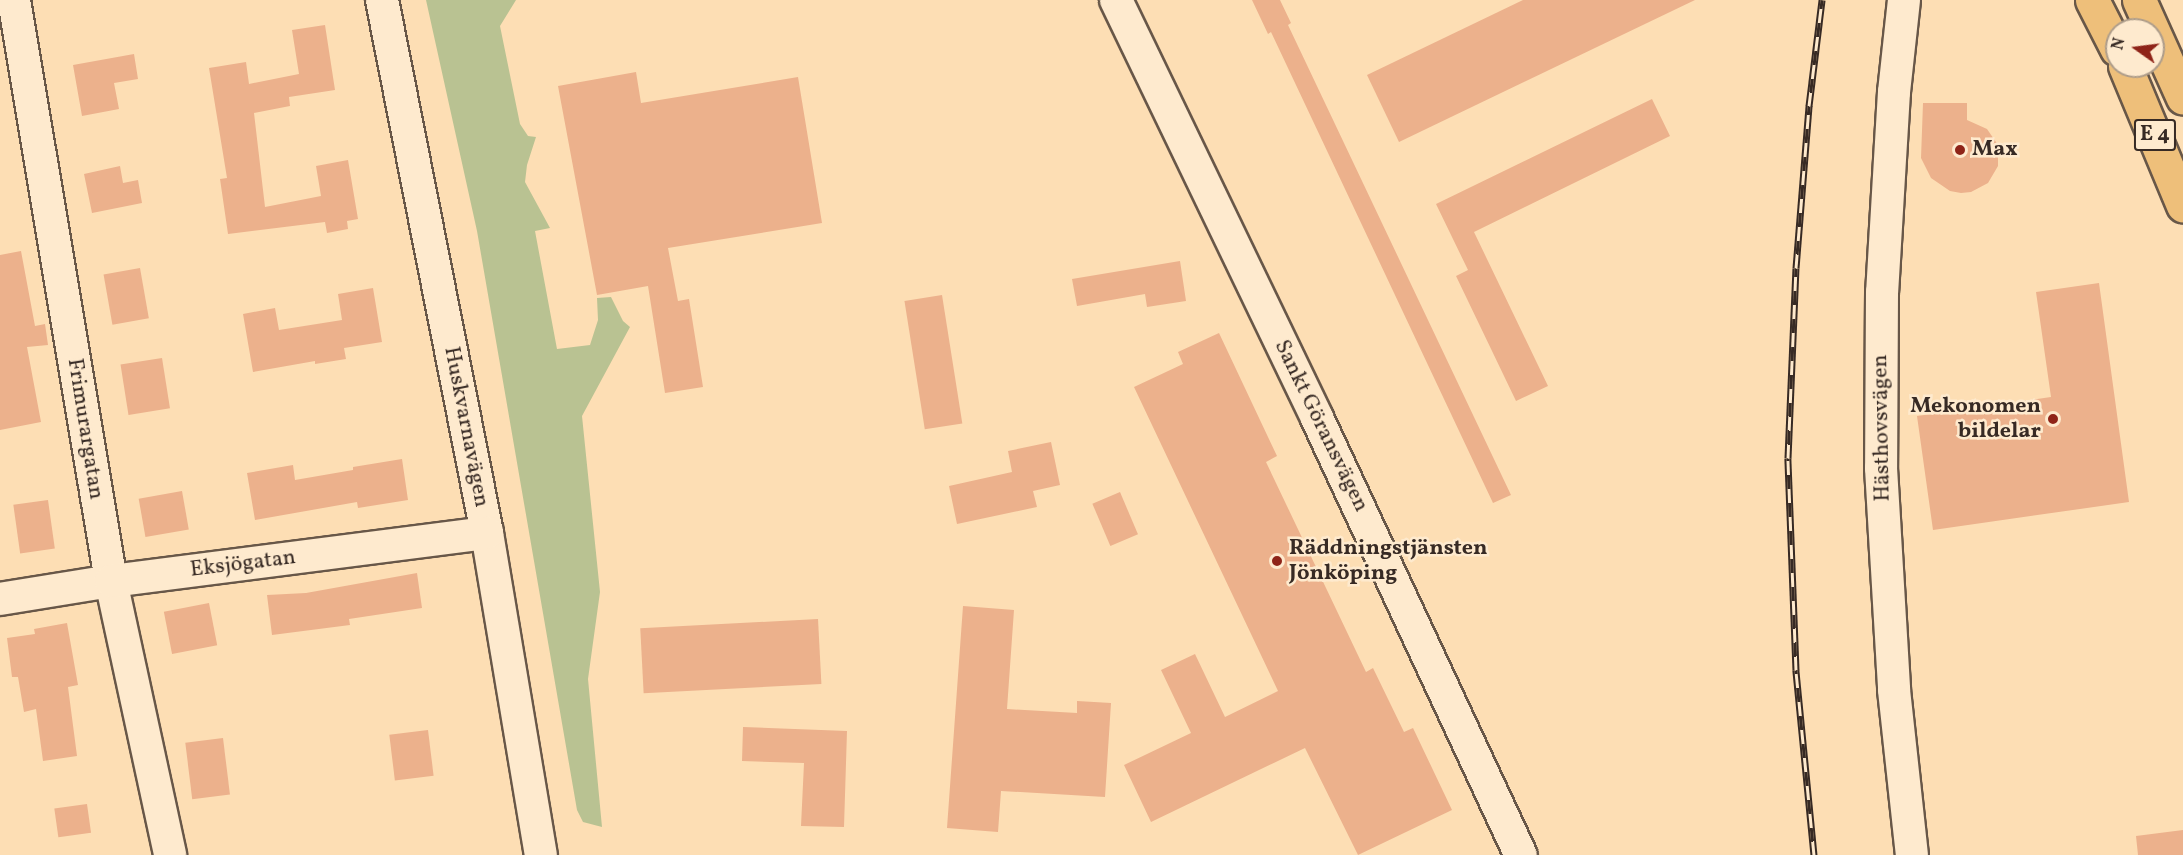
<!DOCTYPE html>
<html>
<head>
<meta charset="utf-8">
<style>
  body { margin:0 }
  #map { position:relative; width:2183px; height:855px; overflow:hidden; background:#fddeb4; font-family:Vollkorn,serif }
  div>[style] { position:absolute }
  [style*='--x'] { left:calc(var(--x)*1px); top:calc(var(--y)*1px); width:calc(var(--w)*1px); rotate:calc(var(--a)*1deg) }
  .green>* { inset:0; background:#b9c292 }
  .building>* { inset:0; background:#ecb18c; transform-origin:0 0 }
  .roads { filter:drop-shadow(2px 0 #685748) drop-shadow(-2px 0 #685748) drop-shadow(0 2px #685748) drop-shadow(0 -2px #685748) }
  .minor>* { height:32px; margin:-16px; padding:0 16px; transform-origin:16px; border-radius:16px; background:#feeace }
  .highway>* { height:33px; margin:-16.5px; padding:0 16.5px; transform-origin:16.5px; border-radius:16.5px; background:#eebf7a }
  .rail>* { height:7px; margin-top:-3.5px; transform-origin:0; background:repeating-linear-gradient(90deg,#feeace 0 14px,#372a24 0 28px); box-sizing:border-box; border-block:2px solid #372a24 }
  .dots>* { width:16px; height:16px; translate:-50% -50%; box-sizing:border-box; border:3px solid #feeace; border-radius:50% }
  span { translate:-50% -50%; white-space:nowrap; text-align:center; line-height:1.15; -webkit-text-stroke:5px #feeace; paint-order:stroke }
  .shield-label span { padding:2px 4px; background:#feeace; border:2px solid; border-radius:4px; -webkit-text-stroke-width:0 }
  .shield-label { font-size:21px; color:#372a24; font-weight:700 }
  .poi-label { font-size:22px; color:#372a24; font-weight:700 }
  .left { translate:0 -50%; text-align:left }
  .right { translate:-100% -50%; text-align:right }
  .street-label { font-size:22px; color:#372a24 }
  .north { position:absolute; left:2105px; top:18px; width:60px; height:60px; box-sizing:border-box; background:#feeace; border:2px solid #ae9d8a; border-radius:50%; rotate:284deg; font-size:16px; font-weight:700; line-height:24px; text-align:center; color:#372a24 }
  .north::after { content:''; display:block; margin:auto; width:21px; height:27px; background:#8f2418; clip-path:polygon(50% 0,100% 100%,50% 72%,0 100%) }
</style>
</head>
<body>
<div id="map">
  <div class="green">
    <i style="clip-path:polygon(426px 0,516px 0,500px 26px,520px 124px,528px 136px,536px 137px,527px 165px,525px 182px,550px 228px,535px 231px,557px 349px,590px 345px,598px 320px,597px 298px,611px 297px,623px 321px,630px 327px,582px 416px,600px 592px,588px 679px,602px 827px,583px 822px,577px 810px,477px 231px)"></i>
  </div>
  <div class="building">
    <i style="clip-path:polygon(1252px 0,1280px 0,1291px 23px,1288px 25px,1511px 495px,1493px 503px,1271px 32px,1268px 34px)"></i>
    <i style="clip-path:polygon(1523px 0,1695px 0,1399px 142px,1367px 75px)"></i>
    <i style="clip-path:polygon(325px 25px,335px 90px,289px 97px,290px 106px,254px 113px,265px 207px,321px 196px,316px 166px,348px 160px,358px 219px,347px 221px,348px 229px,327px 233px,325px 222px,228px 234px,220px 179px,227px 178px,209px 68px,246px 62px,249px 84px,299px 74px,292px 30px)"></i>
    <i style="clip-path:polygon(134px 54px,138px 79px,114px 83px,119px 109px,82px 116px,73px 65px)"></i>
    <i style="clip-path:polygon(636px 72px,641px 103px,798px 77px,822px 223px,668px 248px,678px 301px,689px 299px,703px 387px,665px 393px,648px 286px,597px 295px,558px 86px)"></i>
    <i style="clip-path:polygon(1652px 99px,1670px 136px,1474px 232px,1548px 386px,1516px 401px,1456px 276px,1468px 270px,1436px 204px)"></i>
    <i style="clip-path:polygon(1923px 103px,1967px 103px,1967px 120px,1987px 129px,1998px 145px,1998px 166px,1988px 183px,1971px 192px,1961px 193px,1950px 191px,1931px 178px,1921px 158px)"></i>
    <i style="clip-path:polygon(120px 166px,123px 183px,138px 180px,142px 203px,92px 213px,84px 174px)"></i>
    <i style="clip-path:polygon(21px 251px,35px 326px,45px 324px,48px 345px,27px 347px,41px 422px,0 430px,0 255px)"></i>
    <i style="clip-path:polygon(1180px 261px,1186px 301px,1147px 307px,1145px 294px,1077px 306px,1072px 279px)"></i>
    <i style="left:140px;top:268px;width:51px;height:37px;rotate:80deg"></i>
    <i style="clip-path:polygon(2099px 283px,2129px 502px,1933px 530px,1917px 416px,2051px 397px,2036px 292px)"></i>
    <i style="clip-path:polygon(373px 288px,382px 342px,344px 348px,346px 359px,315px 364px,315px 361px,253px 372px,243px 314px,275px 308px,279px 330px,342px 320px,338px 294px)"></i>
    <i style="left:942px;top:295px;width:130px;height:38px;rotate:81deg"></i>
    <i style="clip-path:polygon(1219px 333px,1277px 456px,1266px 462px,1366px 672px,1373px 668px,1404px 732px,1413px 728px,1452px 810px,1358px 855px,1305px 748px,1151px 822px,1124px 765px,1191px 733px,1161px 670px,1195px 654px,1225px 717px,1278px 691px,1134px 387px,1183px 364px,1178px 352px)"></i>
    <i style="left:162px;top:358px;width:51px;height:42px;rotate:81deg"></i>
    <i style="clip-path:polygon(1051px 442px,1060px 485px,1033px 491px,1037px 507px,957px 524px,949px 486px,1012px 472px,1008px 451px)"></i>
    <i style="clip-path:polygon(402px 459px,408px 500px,358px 508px,357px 502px,255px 520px,247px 473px,293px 465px,295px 480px,353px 470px,353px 467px)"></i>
    <i style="left:182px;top:491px;width:39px;height:44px;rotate:80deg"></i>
    <i style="left:1120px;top:492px;width:46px;height:30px;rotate:67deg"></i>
    <i style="left:48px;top:500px;width:49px;height:35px;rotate:82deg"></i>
    <i style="clip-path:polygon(417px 573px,422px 608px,349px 619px,350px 625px,272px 635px,267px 595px,306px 593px)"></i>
    <i style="left:209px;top:603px;width:43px;height:46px;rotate:79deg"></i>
    <i style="clip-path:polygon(963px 606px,1014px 610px,1007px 709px,1077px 713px,1077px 701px,1111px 703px,1105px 797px,1001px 791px,998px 832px,947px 828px)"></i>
    <i style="left:818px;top:619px;width:65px;height:178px;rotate:87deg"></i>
    <i style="clip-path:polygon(67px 623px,78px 685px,68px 687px,77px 756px,43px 761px,36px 709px,24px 712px,18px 677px,12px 677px,7px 638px,35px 634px,34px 629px)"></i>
    <i style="clip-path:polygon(743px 727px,847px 731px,844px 827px,801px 826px,804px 763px,742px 761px)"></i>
    <i style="left:428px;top:730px;width:46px;height:39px;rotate:83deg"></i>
    <i style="left:223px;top:738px;width:57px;height:38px;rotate:83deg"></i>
    <i style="left:87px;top:804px;width:29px;height:33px;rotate:82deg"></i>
    <i style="clip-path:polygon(2183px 830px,2183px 855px,2138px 855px,2136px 836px)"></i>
  </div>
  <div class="roads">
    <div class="minor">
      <i style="--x:14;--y:0;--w:589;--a:80.52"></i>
      <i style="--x:111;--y:581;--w:280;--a:77.8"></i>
      <i style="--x:382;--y:0;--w:543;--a:78.86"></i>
      <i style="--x:487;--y:533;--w:326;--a:80.5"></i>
      <i style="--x:1116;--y:0;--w:464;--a:64.3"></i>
      <i style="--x:1317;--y:418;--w:482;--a:65"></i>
      <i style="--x:1904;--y:0;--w:93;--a:96.2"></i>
      <i style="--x:1894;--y:92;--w:200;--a:93.4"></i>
      <i style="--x:1882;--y:292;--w:176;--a:90.3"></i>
      <i style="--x:1881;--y:468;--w:222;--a:86.6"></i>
      <i style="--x:1894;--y:690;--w:166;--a:83.8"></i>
      <i style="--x:0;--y:599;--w:112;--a:-9.2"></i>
      <i style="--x:111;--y:581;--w:379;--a:-7.3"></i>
    </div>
    <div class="highway">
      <i style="--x:2092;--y:0;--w:55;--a:63"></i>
      <i style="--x:2139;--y:0;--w:107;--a:65.8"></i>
      <i style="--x:2125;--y:66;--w:151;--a:67.4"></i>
    </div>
  </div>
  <div class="rail">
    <i style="--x:1814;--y:855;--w:186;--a:-95.6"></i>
    <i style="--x:1796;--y:670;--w:212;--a:-92.2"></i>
    <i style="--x:1788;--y:458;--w:190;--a:-87.6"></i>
    <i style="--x:1796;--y:268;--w:163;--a:-85.4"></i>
    <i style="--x:1809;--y:106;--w:107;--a:-83"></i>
  </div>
  <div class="dots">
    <i style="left:1960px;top:150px;background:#8f2418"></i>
    <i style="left:2053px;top:419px;background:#8f2418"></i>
    <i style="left:1277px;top:561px;background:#8f2418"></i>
  </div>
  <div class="shield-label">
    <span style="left:2155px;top:135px">E 4</span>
  </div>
  <div class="poi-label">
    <span class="left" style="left:1972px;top:150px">Max</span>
    <span class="right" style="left:2041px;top:419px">Mekonomen<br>bildelar</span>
    <span class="left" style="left:1289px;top:561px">Räddningstjänsten<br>Jönköping</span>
  </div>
  <div class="street-label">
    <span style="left:1321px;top:426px;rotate:64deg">Sankt Göransvägen</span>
    <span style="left:466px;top:427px;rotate:79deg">Huskvarnavägen</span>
    <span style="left:1882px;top:428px;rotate:-91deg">Hästhovsvägen</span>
    <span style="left:85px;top:429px;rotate:81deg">Frimurargatan</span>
    <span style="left:243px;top:564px;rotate:-7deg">Eksjögatan</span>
  </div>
  <div class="north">N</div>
</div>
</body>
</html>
